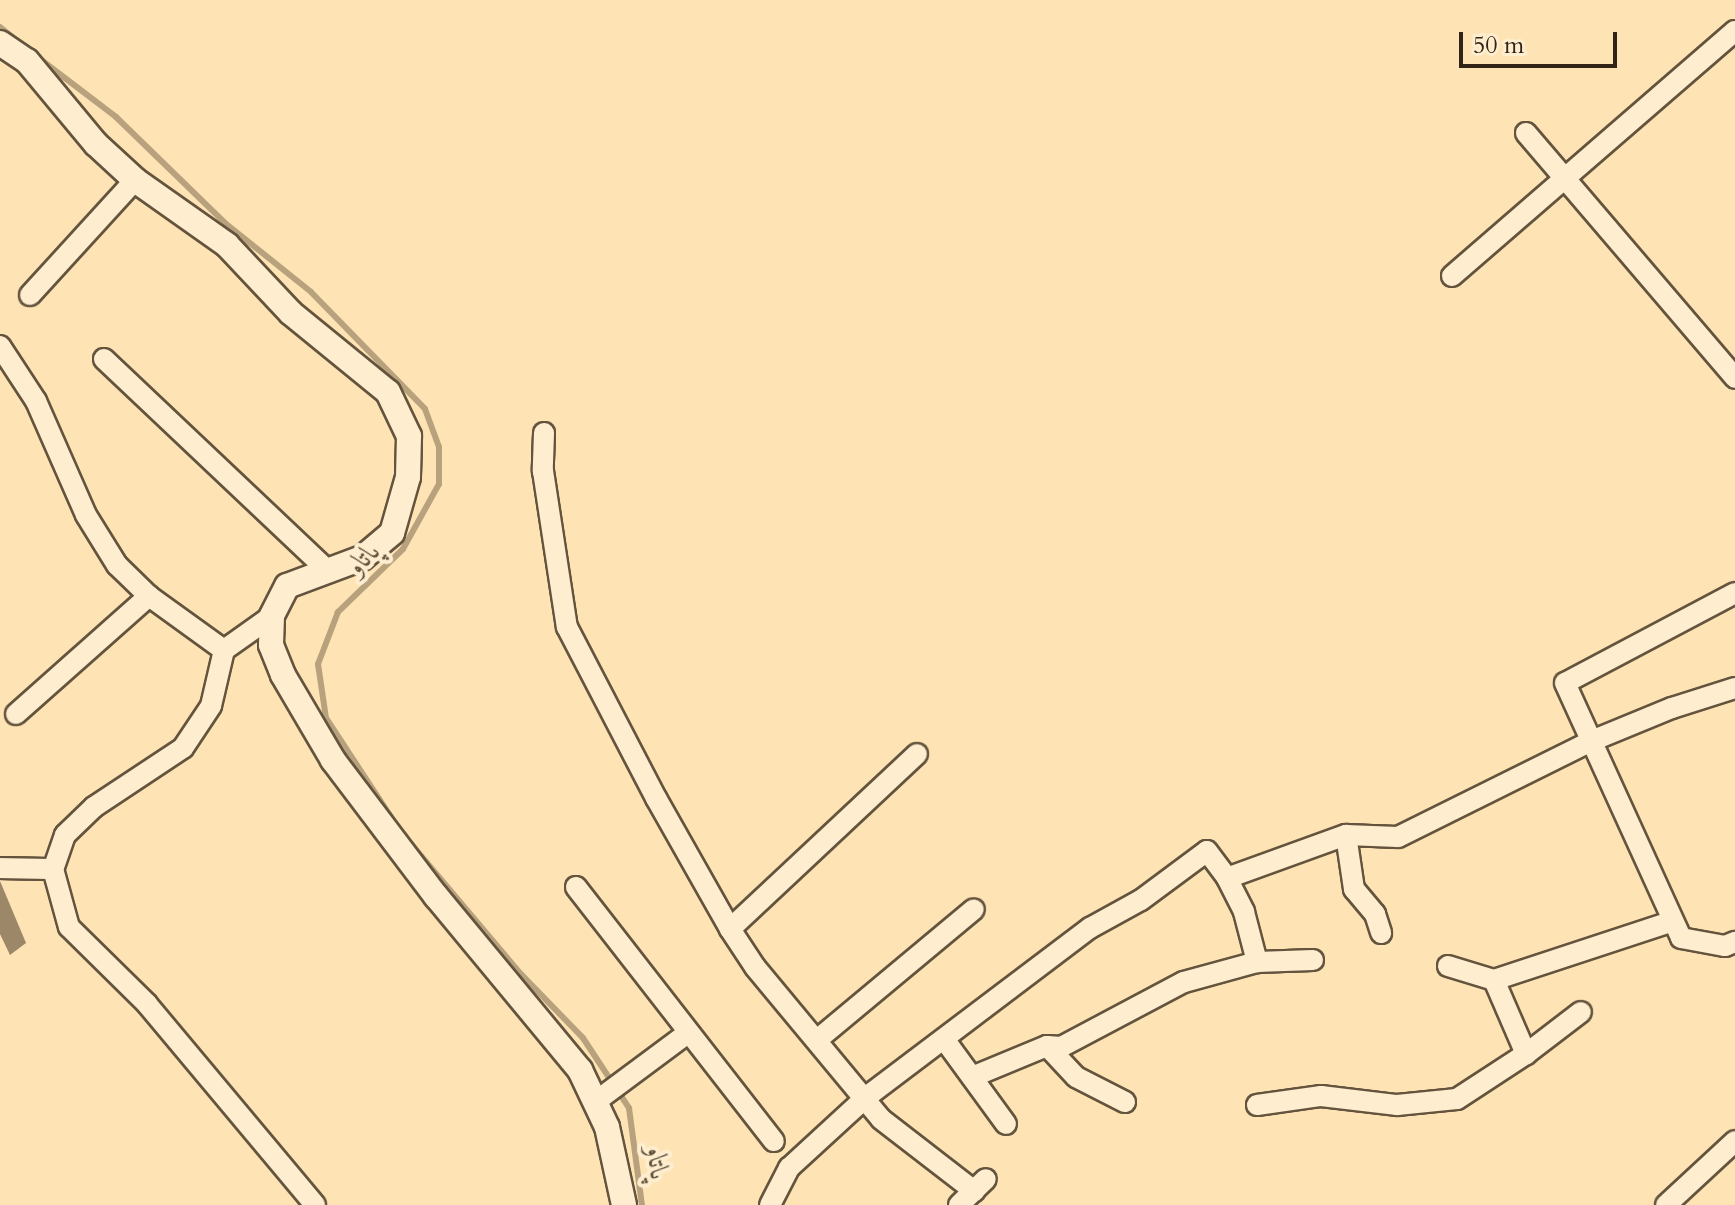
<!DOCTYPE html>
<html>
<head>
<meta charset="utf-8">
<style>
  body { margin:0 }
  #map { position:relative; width:1735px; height:1205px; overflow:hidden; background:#fee3b4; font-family:Cardo,Amiri,serif }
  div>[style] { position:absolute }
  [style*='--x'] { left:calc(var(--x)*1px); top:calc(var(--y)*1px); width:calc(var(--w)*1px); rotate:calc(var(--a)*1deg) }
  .stream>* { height:6px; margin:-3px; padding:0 3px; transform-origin:3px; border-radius:3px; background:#b8a27e }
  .building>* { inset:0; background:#9c8768 }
  .roads { filter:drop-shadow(2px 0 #64543e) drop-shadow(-2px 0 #64543e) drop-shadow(0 2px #64543e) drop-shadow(0 -2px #64543e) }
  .minor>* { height:20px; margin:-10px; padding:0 10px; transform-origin:10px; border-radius:10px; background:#feedce }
  .tertiary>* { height:24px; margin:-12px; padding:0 12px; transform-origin:12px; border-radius:12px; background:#feedce }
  span { translate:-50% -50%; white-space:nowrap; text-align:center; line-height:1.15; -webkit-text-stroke:8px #feedce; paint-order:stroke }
  .water-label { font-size:28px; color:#60503a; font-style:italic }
  .scale { position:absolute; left:1459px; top:32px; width:158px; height:36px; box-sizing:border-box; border:4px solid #312416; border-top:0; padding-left:10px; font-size:24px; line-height:28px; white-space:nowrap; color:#312416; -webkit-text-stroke:6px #feedce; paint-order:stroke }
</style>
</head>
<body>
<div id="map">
  <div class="stream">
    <i style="--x:0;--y:27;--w:19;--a:39"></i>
    <i style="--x:36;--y:56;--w:101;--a:37.3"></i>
    <i style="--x:116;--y:117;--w:152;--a:44.2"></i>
    <i style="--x:225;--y:223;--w:110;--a:38.7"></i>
    <i style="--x:311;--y:292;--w:163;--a:45.7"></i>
    <i style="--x:425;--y:409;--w:40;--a:69.8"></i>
    <i style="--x:439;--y:447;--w:37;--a:90"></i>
    <i style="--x:439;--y:484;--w:74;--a:119"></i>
    <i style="--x:403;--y:549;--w:91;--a:135.9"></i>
    <i style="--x:338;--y:612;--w:56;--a:111"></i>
    <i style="--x:318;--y:664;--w:55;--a:81.6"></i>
    <i style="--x:326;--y:718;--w:122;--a:56.7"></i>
    <i style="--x:411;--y:844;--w:170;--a:49.8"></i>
    <i style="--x:521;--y:974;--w:89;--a:45.9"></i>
    <i style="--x:583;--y:1038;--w:84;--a:56.7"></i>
    <i style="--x:629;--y:1108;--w:98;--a:82.4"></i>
  </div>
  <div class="building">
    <i style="clip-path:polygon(0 881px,26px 943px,10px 955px,0 934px)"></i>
  </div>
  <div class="roads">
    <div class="minor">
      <i style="--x:1526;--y:133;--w:322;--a:49.5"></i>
      <i style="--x:1452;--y:276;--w:374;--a:-40.9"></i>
      <i style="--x:30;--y:295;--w:156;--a:-47.6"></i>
      <i style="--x:0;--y:346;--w:66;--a:56.8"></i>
      <i style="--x:36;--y:401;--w:124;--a:66.3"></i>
      <i style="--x:86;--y:515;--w:59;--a:58.2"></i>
      <i style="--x:117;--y:565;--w:45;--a:44.1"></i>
      <i style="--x:149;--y:596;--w:92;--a:35.8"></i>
      <i style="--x:104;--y:359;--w:310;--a:43.4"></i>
      <i style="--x:544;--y:433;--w:38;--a:92"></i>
      <i style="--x:543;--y:471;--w:158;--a:81.3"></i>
      <i style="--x:567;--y:627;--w:193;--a:62.5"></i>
      <i style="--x:656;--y:798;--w:150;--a:60.5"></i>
      <i style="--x:730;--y:929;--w:45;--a:56.7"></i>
      <i style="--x:755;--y:967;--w:197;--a:50.3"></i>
      <i style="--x:881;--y:1119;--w:118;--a:37.7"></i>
      <i style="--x:1735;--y:593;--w:192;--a:152.1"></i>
      <i style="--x:1565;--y:683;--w:280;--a:65.5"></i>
      <i style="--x:1681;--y:938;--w:45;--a:10.3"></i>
      <i style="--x:1725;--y:946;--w:11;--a:-22"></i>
      <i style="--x:272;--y:616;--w:59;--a:144.7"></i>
      <i style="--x:224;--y:650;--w:57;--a:103.1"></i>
      <i style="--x:211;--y:706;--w:50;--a:123.7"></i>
      <i style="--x:183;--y:748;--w:107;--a:146.5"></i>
      <i style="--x:94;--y:807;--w:40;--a:136"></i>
      <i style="--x:65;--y:835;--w:36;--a:109"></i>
      <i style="--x:53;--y:869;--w:60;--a:74.6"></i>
      <i style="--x:69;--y:927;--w:110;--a:44.6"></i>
      <i style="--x:147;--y:1004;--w:262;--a:50.1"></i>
      <i style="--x:16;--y:714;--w:178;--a:-41.6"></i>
      <i style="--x:1346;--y:835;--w:55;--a:81.6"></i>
      <i style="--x:1354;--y:889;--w:33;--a:50"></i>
      <i style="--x:1375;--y:914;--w:20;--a:72"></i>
      <i style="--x:0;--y:868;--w:53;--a:1.1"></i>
      <i style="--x:1227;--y:878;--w:127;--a:-19.9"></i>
      <i style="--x:1346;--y:835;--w:52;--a:2.2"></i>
      <i style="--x:1398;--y:837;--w:213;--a:-26.4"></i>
      <i style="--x:1589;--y:742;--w:90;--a:-22.3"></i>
      <i style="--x:1672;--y:708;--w:66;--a:-17.6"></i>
      <i style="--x:576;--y:887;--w:322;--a:52.1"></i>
      <i style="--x:730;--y:929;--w:256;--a:-43.1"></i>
      <i style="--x:1448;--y:966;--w:48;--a:16.9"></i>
      <i style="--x:1494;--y:980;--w:188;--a:-18.2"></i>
      <i style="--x:1494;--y:980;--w:81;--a:66.6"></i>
      <i style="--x:944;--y:1039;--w:105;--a:53.9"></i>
      <i style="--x:817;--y:1040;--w:204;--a:-39.8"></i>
      <i style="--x:1047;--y:1046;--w:42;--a:46.9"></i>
      <i style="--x:1076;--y:1077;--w:55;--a:27"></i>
      <i style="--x:972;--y:1077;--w:81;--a:-22.5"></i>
      <i style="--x:1047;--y:1046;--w:14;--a:4"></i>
      <i style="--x:1061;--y:1047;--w:139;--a:-27.9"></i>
      <i style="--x:1184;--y:982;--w:76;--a:-15.3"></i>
      <i style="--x:1257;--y:962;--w:56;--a:-2"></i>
      <i style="--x:595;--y:1102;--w:116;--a:-36.6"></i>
      <i style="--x:1257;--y:1105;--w:65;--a:-8"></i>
      <i style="--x:1321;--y:1096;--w:77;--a:6.8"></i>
      <i style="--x:1397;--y:1105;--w:60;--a:-5.7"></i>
      <i style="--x:1457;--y:1099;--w:82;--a:-33.1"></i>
      <i style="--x:1526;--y:1054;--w:69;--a:-37.4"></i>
      <i style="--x:770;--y:1205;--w:42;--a:-62.8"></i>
      <i style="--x:789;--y:1168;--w:103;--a:-42.6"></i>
      <i style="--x:865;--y:1098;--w:282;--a:-37.1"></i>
      <i style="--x:1090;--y:928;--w:58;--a:-28.8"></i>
      <i style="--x:1141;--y:900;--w:82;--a:-36.6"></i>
      <i style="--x:1207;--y:851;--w:34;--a:53"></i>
      <i style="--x:1227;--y:878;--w:38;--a:63"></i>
      <i style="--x:1244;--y:912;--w:52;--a:75.4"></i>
      <i style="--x:959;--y:1205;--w:37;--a:-44"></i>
      <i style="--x:1666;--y:1205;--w:94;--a:-42.8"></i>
    </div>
    <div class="tertiary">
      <i style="--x:0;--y:43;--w:32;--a:34"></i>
      <i style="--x:27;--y:61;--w:108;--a:50.3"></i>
      <i style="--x:96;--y:144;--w:53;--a:42.7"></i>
      <i style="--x:135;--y:180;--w:113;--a:35.2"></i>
      <i style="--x:227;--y:245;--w:93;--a:46.7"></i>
      <i style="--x:291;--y:313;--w:125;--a:39.2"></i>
      <i style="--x:388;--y:392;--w:49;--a:64.5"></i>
      <i style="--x:409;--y:436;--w:41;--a:91.4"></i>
      <i style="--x:408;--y:477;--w:58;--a:105.9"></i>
      <i style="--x:392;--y:533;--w:39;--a:140"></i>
      <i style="--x:362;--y:558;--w:80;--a:159.5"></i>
      <i style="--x:287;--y:586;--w:34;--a:117"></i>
      <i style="--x:272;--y:616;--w:29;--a:92"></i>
      <i style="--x:271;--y:645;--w:32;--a:68"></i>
      <i style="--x:283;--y:675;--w:99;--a:59.5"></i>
      <i style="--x:333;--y:760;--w:171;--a:52.9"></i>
      <i style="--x:436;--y:896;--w:226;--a:50.4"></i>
      <i style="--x:580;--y:1070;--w:63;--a:64.7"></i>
      <i style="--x:607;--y:1127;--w:80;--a:77.7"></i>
    </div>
  </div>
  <div class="water-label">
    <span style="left:363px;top:558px;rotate:-44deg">پاتاو</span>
    <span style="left:658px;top:1163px;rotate:83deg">پاتاو</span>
  </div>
  <div class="scale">50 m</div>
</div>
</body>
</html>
